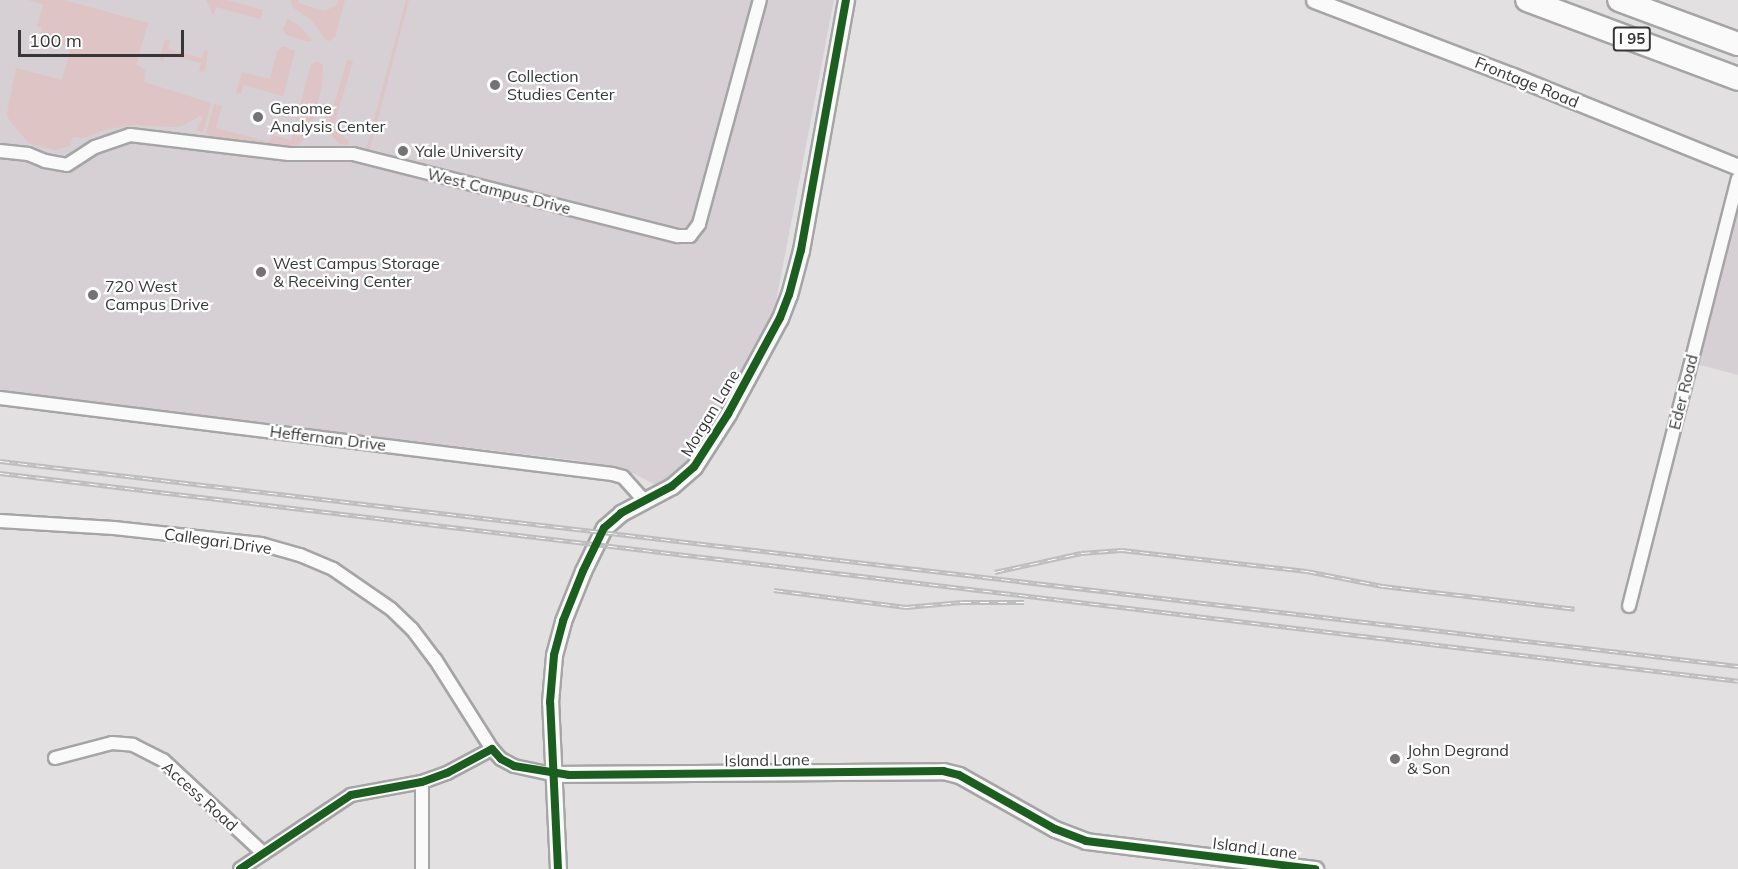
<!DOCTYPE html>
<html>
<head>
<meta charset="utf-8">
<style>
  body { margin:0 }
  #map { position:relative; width:1738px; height:869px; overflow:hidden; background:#e2e0e1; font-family:Mulish,sans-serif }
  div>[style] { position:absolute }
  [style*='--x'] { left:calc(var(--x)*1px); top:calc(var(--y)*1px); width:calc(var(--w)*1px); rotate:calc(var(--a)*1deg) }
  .built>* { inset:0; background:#d6cfd4 }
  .green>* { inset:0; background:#dec4c4 }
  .roads { filter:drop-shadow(2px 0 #a6a5a6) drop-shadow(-2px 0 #a6a5a6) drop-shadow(0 2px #a6a5a6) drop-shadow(0 -2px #a6a5a6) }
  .minor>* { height:12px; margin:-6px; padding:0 6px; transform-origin:6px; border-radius:6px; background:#fbfafa }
  .tertiary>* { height:15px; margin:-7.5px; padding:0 7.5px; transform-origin:7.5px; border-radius:7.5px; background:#fbfafa }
  .motorway>* { height:22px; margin:-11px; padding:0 11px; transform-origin:11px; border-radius:11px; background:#fbfafa }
  .rail>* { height:5px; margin-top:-2.5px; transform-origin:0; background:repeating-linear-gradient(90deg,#fff 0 9px,#bebdbe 0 18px); box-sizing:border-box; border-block:2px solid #bebdbe }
  .cycleway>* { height:8px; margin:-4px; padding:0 4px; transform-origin:4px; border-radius:4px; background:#1b5e20 }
  .dots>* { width:16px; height:16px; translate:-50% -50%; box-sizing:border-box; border:3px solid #fff; border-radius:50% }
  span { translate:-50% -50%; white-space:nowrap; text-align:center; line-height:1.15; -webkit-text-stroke:4.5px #fff; paint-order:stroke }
  .shield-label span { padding:2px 4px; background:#fff; border:2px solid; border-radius:4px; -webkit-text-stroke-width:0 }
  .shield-label { font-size:15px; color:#383738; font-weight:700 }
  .poi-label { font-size:16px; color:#383738 }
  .left { translate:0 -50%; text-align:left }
  .street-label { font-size:16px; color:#383738 }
  .scale { position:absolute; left:18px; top:30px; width:166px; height:27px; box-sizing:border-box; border:3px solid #383738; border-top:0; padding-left:8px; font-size:18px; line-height:21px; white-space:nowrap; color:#383738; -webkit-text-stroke:4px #fff; paint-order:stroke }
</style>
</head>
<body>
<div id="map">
  <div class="built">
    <i style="clip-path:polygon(0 0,834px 0,774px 312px,705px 438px,673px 478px,654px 484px,622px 468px,573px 460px,0 392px)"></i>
    <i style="clip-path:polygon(1738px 199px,1738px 375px,1693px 363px)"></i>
  </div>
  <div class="green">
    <i style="clip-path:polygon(28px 0,64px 0,148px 23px,136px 65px,145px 70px,144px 82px,211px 103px,203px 133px,196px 130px,203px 118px,200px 116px,182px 126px,172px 127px,134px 125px,108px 129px,84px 138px,73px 137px,70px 146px,55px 150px,29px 143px,9px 120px,7px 113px,16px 68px,62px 80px,71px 47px,40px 38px,42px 27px,37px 26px,43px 4px)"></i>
    <i style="clip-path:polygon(206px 0,227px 0,263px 10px,260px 19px,216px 7px,213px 15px)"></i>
    <i style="clip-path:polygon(291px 0,298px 0,298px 3px,324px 11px,336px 6px,338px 0,345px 0,335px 38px,329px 41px,325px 39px,311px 20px,292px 7px)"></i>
    <i style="clip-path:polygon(406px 0,409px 0,366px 164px,365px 153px)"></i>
    <i style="clip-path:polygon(288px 19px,298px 25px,312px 40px,309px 42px,286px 35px,283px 29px)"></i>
    <i style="clip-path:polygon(167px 40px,170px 41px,168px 49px,202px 58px,205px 50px,208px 51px,205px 71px,199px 72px,201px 63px,166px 54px,162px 62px,160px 58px,164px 41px)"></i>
    <i style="clip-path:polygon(283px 46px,295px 51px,283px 96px,244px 85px,241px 94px,236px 93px,242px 72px,270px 79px,277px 51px)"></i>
    <i style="clip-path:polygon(347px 60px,353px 61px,333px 129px,348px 140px,349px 145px,339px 144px,327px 129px)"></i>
    <i style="clip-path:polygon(318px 61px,323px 66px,322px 85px,311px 129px,300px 144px,286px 149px,205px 138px,214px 104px,222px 106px,216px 128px,269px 142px,272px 135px,291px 140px,311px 64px)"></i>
  </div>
  <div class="roads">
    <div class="minor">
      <i style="--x:0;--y:151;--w:28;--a:6"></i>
      <i style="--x:28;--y:154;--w:18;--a:22"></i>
      <i style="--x:45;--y:161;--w:22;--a:10"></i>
      <i style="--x:67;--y:165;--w:33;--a:-33"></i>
      <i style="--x:95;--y:147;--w:37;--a:-19"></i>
      <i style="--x:130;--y:135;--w:160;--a:6.8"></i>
      <i style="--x:289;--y:154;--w:64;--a:0"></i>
      <i style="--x:353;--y:154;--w:335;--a:14.2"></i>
      <i style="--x:678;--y:236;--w:12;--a:0"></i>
      <i style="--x:690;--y:236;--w:15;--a:-53"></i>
      <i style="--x:699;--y:224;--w:232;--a:-74.8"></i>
      <i style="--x:0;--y:398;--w:617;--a:7.08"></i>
      <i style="--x:612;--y:474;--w:11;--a:15"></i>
      <i style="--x:623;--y:477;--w:31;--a:48"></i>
      <i style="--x:0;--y:521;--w:114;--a:3.5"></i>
      <i style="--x:114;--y:528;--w:148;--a:6.2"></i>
      <i style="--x:261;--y:544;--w:41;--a:15.8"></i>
      <i style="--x:300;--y:555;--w:36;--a:23"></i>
      <i style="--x:333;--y:569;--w:70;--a:34.6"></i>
      <i style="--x:391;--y:609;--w:29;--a:44"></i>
      <i style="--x:412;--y:629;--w:38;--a:53"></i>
      <i style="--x:435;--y:659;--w:107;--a:57.7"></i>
      <i style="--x:1629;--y:606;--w:441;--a:-75.7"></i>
      <i style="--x:55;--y:758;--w:59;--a:-14.7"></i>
      <i style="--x:112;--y:743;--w:21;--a:5"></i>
      <i style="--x:133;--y:745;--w:34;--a:27"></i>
      <i style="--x:163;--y:760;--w:137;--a:42.9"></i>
      <i style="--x:422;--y:782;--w:87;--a:90"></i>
      <i style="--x:240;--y:869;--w:133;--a:-33.7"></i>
      <i style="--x:351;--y:795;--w:72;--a:-10.4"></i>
      <i style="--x:422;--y:782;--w:27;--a:-20"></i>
      <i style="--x:447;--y:773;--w:51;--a:-28.1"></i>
      <i style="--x:492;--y:749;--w:13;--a:48"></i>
      <i style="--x:501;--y:759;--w:15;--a:28"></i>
      <i style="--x:514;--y:766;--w:39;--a:12"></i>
    </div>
    <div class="tertiary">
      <i style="--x:1314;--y:0;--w:213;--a:20.9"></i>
      <i style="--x:1513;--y:76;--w:243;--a:22"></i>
      <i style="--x:552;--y:774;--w:391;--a:-0.4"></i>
      <i style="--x:943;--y:771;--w:16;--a:14"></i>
      <i style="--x:959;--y:775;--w:110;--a:29.4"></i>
      <i style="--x:1055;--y:829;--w:33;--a:21"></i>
      <i style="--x:1086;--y:841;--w:231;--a:7"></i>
      <i style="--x:558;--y:869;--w:167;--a:-92.7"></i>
      <i style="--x:550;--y:702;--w:47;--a:-85.1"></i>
      <i style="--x:554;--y:655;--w:35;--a:-75"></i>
      <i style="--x:563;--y:621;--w:54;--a:-68.2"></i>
      <i style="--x:583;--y:571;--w:48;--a:-64"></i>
      <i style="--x:604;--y:528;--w:23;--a:-41"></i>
      <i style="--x:621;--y:513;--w:58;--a:-27.9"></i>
      <i style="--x:672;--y:486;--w:29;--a:-41"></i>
      <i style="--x:694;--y:467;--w:63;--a:-57.3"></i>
      <i style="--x:728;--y:414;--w:109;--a:-61.6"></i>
      <i style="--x:780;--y:318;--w:25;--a:-69"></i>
      <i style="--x:789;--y:295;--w:47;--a:-75.1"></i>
      <i style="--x:801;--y:250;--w:254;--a:-79.8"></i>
    </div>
    <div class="motorway">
      <i style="--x:1527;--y:0;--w:225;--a:20.5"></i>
      <i style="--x:1619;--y:0;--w:127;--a:20.3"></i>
    </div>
  </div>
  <div class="rail">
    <i style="--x:0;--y:461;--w:1750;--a:6.73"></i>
    <i style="--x:0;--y:473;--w:1750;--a:6.82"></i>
    <i style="--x:995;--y:572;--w:88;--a:-12.5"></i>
    <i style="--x:1081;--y:553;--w:41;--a:-4.2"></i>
    <i style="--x:1122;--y:550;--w:186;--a:6.5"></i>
    <i style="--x:1307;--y:571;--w:77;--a:11.2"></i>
    <i style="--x:1383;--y:586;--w:193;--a:6.8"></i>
    <i style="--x:774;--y:590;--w:133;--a:7.3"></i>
    <i style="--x:906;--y:607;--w:56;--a:-5.1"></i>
    <i style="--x:962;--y:602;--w:62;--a:0"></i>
  </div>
  <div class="cycleway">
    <i style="--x:240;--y:869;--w:133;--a:-33.7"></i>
    <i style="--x:351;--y:795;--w:72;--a:-10.4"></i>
    <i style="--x:422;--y:782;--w:27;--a:-20"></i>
    <i style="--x:447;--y:773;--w:51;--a:-28.1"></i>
    <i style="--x:492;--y:749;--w:13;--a:48"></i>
    <i style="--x:501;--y:759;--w:15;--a:28"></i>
    <i style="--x:514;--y:766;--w:56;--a:9.3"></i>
    <i style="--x:569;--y:775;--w:374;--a:-0.6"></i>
    <i style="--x:943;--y:771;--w:16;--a:14"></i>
    <i style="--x:959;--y:775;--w:110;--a:29.4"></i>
    <i style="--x:1055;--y:829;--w:33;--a:21"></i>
    <i style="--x:1086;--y:841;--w:231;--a:7"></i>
    <i style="--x:558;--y:869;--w:167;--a:-92.7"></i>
    <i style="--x:550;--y:702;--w:47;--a:-85.1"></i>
    <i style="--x:554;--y:655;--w:35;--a:-75"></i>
    <i style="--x:563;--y:621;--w:54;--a:-68.2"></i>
    <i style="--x:583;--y:571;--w:48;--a:-64"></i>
    <i style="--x:604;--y:528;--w:23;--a:-41"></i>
    <i style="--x:621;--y:513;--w:58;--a:-27.9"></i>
    <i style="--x:672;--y:486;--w:29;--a:-41"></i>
    <i style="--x:694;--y:467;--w:63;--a:-57.3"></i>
    <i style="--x:728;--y:414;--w:109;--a:-61.6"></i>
    <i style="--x:780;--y:318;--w:25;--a:-69"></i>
    <i style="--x:789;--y:295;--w:47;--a:-75.1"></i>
    <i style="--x:801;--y:250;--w:254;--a:-79.8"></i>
  </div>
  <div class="dots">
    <i style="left:495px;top:85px;background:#747273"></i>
    <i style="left:258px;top:117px;background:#747273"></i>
    <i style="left:403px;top:151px;background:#747273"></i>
    <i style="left:261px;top:272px;background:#747273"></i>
    <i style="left:93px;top:295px;background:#747273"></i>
    <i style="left:1395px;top:759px;background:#747273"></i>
  </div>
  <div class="shield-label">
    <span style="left:1632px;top:39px">I 95</span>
  </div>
  <div class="poi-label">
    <span class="left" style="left:507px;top:85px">Collection<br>Studies Center</span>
    <span class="left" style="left:270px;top:117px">Genome<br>Analysis Center</span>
    <span class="left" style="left:415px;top:151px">Yale University</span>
    <span class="left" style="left:273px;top:272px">West Campus Storage<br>&amp; Receiving Center</span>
    <span class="left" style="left:105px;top:295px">720 West<br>Campus Drive</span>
    <span class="left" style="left:1407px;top:759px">John Degrand<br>&amp; Son</span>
  </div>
  <div class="street-label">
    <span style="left:1527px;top:82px;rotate:22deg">Frontage Road</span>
    <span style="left:499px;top:191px;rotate:14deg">West Campus Drive</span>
    <span style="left:1683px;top:392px;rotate:-76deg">Eder Road</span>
    <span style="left:710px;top:413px;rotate:-59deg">Morgan Lane</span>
    <span style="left:328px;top:438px;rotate:7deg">Heffernan Drive</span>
    <span style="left:218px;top:541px;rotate:8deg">Callegari Drive</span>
    <span style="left:767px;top:760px;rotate:-1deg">Island Lane</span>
    <span style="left:200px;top:796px;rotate:42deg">Access Road</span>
    <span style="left:1255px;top:848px;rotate:7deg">Island Lane</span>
  </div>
  <div class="scale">100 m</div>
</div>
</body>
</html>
